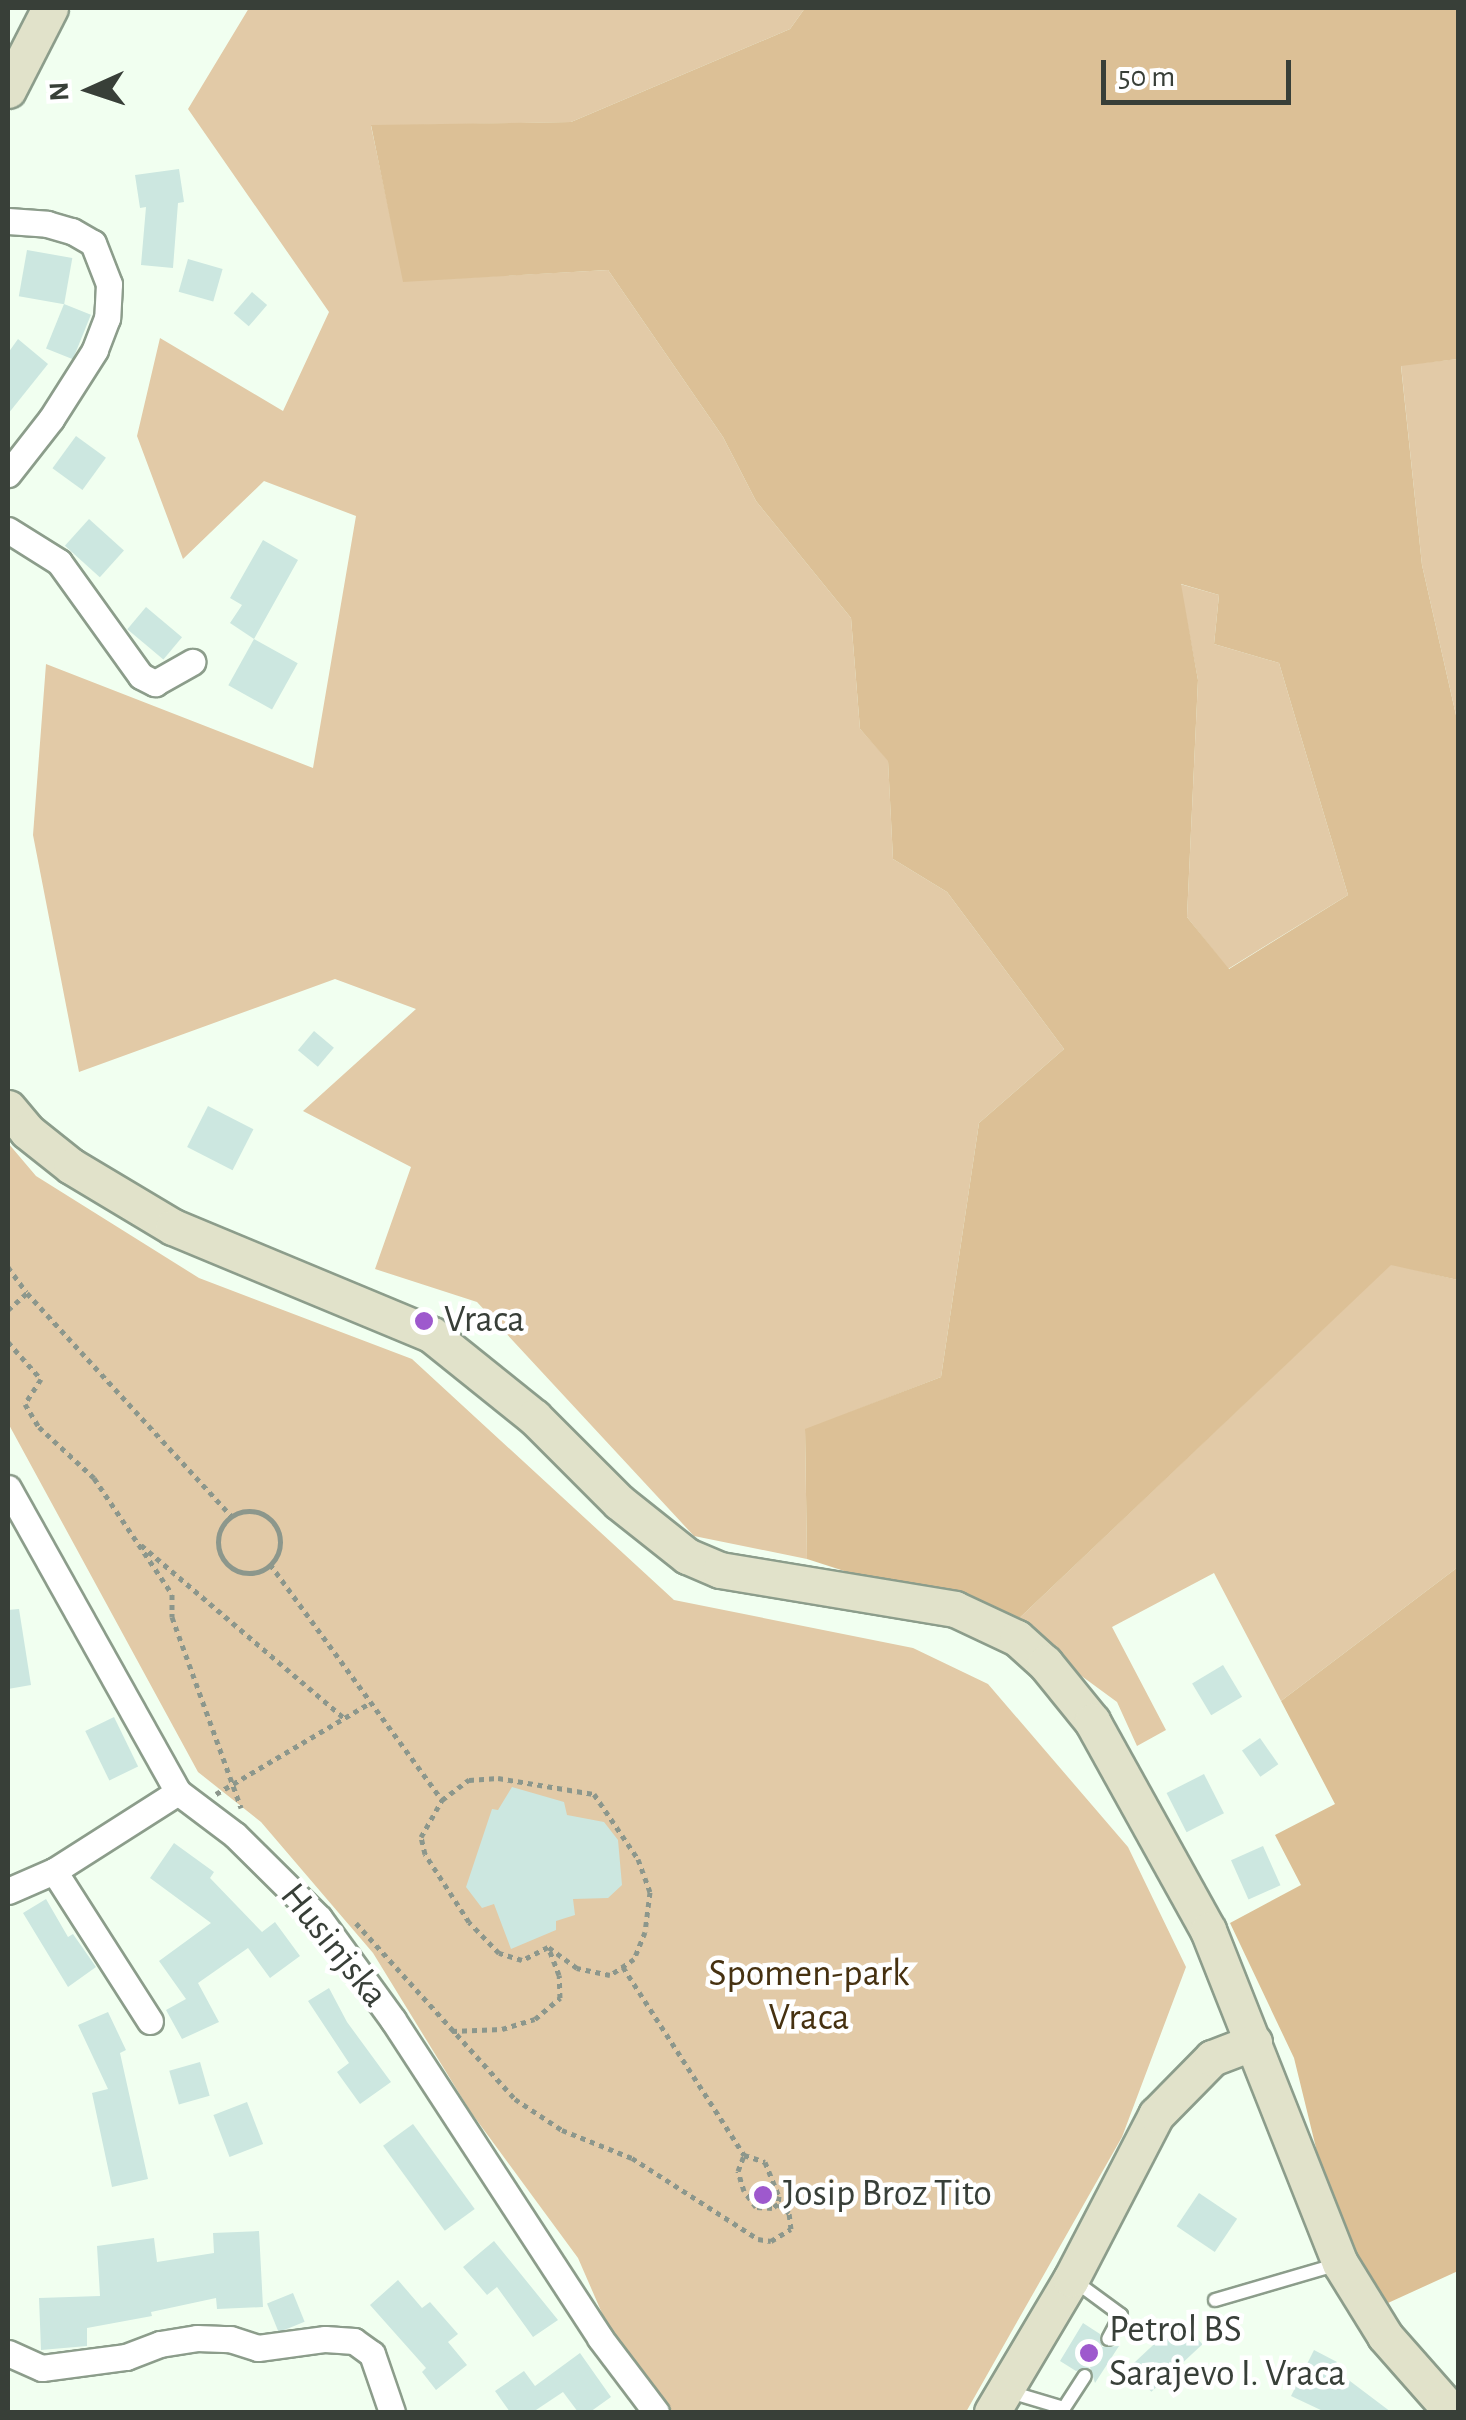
<!DOCTYPE html>
<html>
<head>
<meta charset="utf-8">
<style>
  body { margin:0 }
  #map { position:relative; width:1466px; height:2420px; overflow:hidden; background:#f1fff0; font-family:"Alegreya Sans",sans-serif }
  div>[style] { position:absolute }
  [style*='--x'] { left:calc(var(--x)*1px); top:calc(var(--y)*1px); width:calc(var(--w)*1px); rotate:calc(var(--a)*1deg) }
  .green>* { inset:0; background:#e2caa7 }
  .forest>* { inset:0; background:#dcc096 }
  .building>* { inset:0; background:#cce7e0; transform-origin:0 0 }
  .path>* { height:5px; margin-top:-2.5px; transform-origin:0; background:repeating-linear-gradient(90deg,#8c978c 0 5px,transparent 0 10px) }
  .path>.ring { margin:-2.5px; padding:0; box-sizing:content-box; background:none; border:5px solid #8c978c; border-radius:50% }
  .roads { filter:drop-shadow(2px 0 #8c9d8b) drop-shadow(-2px 0 #8c9d8b) drop-shadow(0 2px #8c9d8b) drop-shadow(0 -2px #8c9d8b) }
  .service>* { height:12px; margin:-6px; padding:0 6px; transform-origin:6px; border-radius:6px; background:#fff }
  .minor>* { height:25px; margin:-12.5px; padding:0 12.5px; transform-origin:12.5px; border-radius:12.5px; background:#fff }
  .secondary>* { height:35px; margin:-17.5px; padding:0 17.5px; transform-origin:17.5px; border-radius:17.5px; background:#e1e2ca }
  .dots>* { width:28px; height:28px; translate:-50% -50%; box-sizing:border-box; border:5px solid #fff; border-radius:50% }
  span { translate:-50% -50%; white-space:nowrap; text-align:center; line-height:1.15; -webkit-text-stroke:9px #fff; paint-order:stroke }
  .poi-label { font-size:38px; color:#383f38 }
  .left { translate:0 -50%; text-align:left }
  .street-label { font-size:38px; color:#383f38 }
  .park-label { font-size:38px; color:#463110 }
  .frame { position:absolute; inset:0; border:10px solid #383f38; pointer-events:none }
  .north { position:absolute; left:40px; top:40px; width:100px; height:100px; -webkit-text-stroke:8px #fff; paint-order:stroke; rotate:267deg; font-size:28px; font-weight:700; line-height:40px; text-align:center; color:#383f38 }
  .north::after { content:''; display:block; margin:auto; width:35px; height:45px; background:#383f38; clip-path:polygon(50% 0,100% 100%,50% 72%,0 100%) }
  .scale { position:absolute; left:1101px; top:60px; width:190px; height:45px; box-sizing:border-box; border:5px solid #383f38; border-top:0; padding-left:12px; font-size:30px; line-height:35px; white-space:nowrap; color:#383f38; -webkit-text-stroke:8px #fff; paint-order:stroke }
</style>
</head>
<body>
<div id="map">
  <div class="green">
    <i style="clip-path:polygon(249px 8px,805px 8px,790px 29px,571px 122px,371px 126px,404px 281px,608px 270px,723px 437px,756px 501px,851px 618px,860px 729px,888px 760px,893px 859px,947px 892px,1064px 1049px,979px 1123px,941px 1377px,805px 1430px,807px 1559px,694px 1536px,477px 1302px,375px 1269px,411px 1167px,303px 1111px,416px 1009px,335px 979px,79px 1072px,33px 835px,46px 664px,313px 768px,356px 516px,264px 481px,183px 559px,137px 436px,160px 338px,283px 411px,329px 312px,188px 109px)"></i>
    <i style="clip-path:polygon(1458px 359px,1458px 724px,1422px 565px,1401px 365px)"></i>
    <i style="clip-path:polygon(1180px 584px,1219px 595px,1214px 644px,1279px 663px,1348px 895px,1228px 969px,1187px 917px,1198px 680px)"></i>
    <i style="clip-path:polygon(8px 1143px,36px 1176px,199px 1278px,412px 1359px,674px 1600px,913px 1648px,988px 1684px,1128px 1847px,1186px 1967px,1122px 2137px,966px 2412px,645px 2412px,578px 2258px,470px 2111px,373px 1953px,261px 1822px,198px 1772px,8px 1423px)"></i>
    <i style="clip-path:polygon(1391px 1264px,1458px 1280px,1458px 1567px,1281px 1701px,1214px 1573px,1112px 1627px,1166px 1730px,1137px 1746px,1117px 1702px,1012px 1625px)"></i>
  </div>
  <div class="forest">
    <i style="clip-path:polygon(evenodd,805px 8px,1458px 8px,1458px 359px,1401px 366px,1422px 565px,1458px 724px,1458px 1280px,1391px 1265px,1012px 1625px,807px 1559px,805px 1429px,941px 1377px,979px 1123px,1064px 1049px,947px 892px,893px 859px,888px 761px,860px 729px,851px 618px,756px 501px,723px 437px,608px 270px,403px 282px,371px 125px,571px 122px,790px 29px,805px 8px,1181px 584px,1219px 595px,1214px 644px,1279px 663px,1348px 895px,1229px 969px,1187px 917px,1198px 680px,1181px 584px)"></i>
    <i style="clip-path:polygon(1458px 1567px,1458px 2271px,1377px 2308px,1328px 2197px,1294px 2058px,1230px 1923px,1301px 1885px,1275px 1835px,1335px 1804px,1281px 1701px)"></i>
  </div>
  <div class="building">
    <i style="clip-path:polygon(179px 169px,184px 202px,178px 203px,173px 268px,141px 265px,146px 207px,140px 208px,135px 175px)"></i>
    <i style="left:27px;top:250px;width:46px;height:47px;rotate:10deg"></i>
    <i style="left:188px;top:259px;width:36px;height:34px;rotate:16deg"></i>
    <i style="left:252px;top:292px;width:20px;height:28px;rotate:41deg"></i>
    <i style="left:64px;top:304px;width:29px;height:48px;rotate:22deg"></i>
    <i style="clip-path:polygon(18px 339px,48px 364px,8px 414px,8px 353px)"></i>
    <i style="left:76px;top:436px;width:37px;height:40px;rotate:36deg"></i>
    <i style="left:89px;top:519px;width:47px;height:36px;rotate:42deg"></i>
    <i style="clip-path:polygon(263px 540px,298px 560px,254px 639px,230px 623px,242px 605px,230px 598px)"></i>
    <i style="left:146px;top:607px;width:47px;height:29px;rotate:40deg"></i>
    <i style="left:254px;top:639px;width:50px;height:53px;rotate:29deg"></i>
    <i style="left:314px;top:1031px;width:26px;height:25px;rotate:40deg"></i>
    <i style="left:208px;top:1106px;width:51px;height:46px;rotate:27deg"></i>
    <i style="clip-path:polygon(19px 1609px,31px 1685px,8px 1689px,8px 1610px)"></i>
    <i style="left:1223px;top:1665px;width:37px;height:36px;rotate:59deg"></i>
    <i style="left:114px;top:1717px;width:55px;height:32px;rotate:64deg"></i>
    <i style="left:1260px;top:1738px;width:32px;height:22px;rotate:55deg"></i>
    <i style="left:1204px;top:1774px;width:44px;height:42px;rotate:63deg"></i>
    <i style="clip-path:polygon(512px 1787px,564px 1802px,567px 1815px,604px 1822px,618px 1840px,622px 1885px,608px 1898px,573px 1899px,575px 1915px,556px 1921px,556px 1930px,511px 1949px,494px 1904px,482px 1908px,466px 1887px,492px 1809px,498px 1810px)"></i>
    <i style="clip-path:polygon(174px 1843px,214px 1872px,210px 1878px,262px 1932px,275px 1922px,300px 1956px,270px 1978px,248px 1948px,198px 1983px,219px 2022px,182px 2039px,166px 2010px,186px 1999px,159px 1961px,211px 1923px,150px 1878px)"></i>
    <i style="left:1263px;top:1846px;width:43px;height:35px;rotate:66deg"></i>
    <i style="clip-path:polygon(46px 1899px,68px 1937px,73px 1934px,96px 1967px,68px 1987px,23px 1913px)"></i>
    <i style="clip-path:polygon(329px 1988px,347px 2022px,391px 2082px,360px 2104px,337px 2072px,349px 2063px,308px 2001px)"></i>
    <i style="clip-path:polygon(108px 2012px,126px 2050px,120px 2053px,148px 2179px,112px 2187px,92px 2093px,108px 2089px,78px 2025px)"></i>
    <i style="left:200px;top:2062px;width:35px;height:32px;rotate:74deg"></i>
    <i style="left:247px;top:2102px;width:45px;height:36px;rotate:69deg"></i>
    <i style="left:413px;top:2124px;width:105px;height:37px;rotate:54deg"></i>
    <i style="left:1199px;top:2193px;width:46px;height:40px;rotate:34deg"></i>
    <i style="clip-path:polygon(259px 2231px,263px 2307px,217px 2309px,216px 2298px,151px 2312px,152px 2316px,87px 2328px,87px 2346px,41px 2350px,39px 2298px,100px 2296px,97px 2246px,154px 2238px,157px 2262px,214px 2253px,213px 2233px)"></i>
    <i style="clip-path:polygon(494px 2241px,558px 2320px,533px 2337px,497px 2287px,487px 2295px,463px 2267px)"></i>
    <i style="clip-path:polygon(398px 2280px,422px 2308px,430px 2302px,458px 2334px,448px 2342px,467px 2365px,436px 2390px,422px 2372px,426px 2368px,370px 2305px)"></i>
    <i style="left:293px;top:2293px;width:31px;height:28px;rotate:68deg"></i>
    <i style="left:1180px;top:2320px;width:33px;height:70px;rotate:47deg"></i>
    <i style="clip-path:polygon(1083px 2323px,1100px 2334px,1102px 2347px,1119px 2346px,1095px 2383px,1090px 2367px,1076px 2371px,1060px 2361px)"></i>
    <i style="clip-path:polygon(1314px 2350px,1337px 2362px,1334px 2369px,1391px 2412px,1325px 2412px,1291px 2396px)"></i>
    <i style="clip-path:polygon(580px 2353px,611px 2397px,590px 2412px,578px 2412px,563px 2392px,533px 2412px,510px 2412px,495px 2391px,524px 2371px,535px 2386px)"></i>
  </div>
  <div class="path">
    <i style="--x:8;--y:1267;--w:31;--a:54"></i>
    <i style="--x:8;--y:1310;--w:25;--a:-42"></i>
    <i style="--x:27;--y:1293;--w:302;--a:47.5"></i>
    <i style="--x:8;--y:1342;--w:50;--a:48.3"></i>
    <i style="--x:41;--y:1379;--w:30;--a:123"></i>
    <i style="--x:25;--y:1404;--w:27;--a:59"></i>
    <i style="--x:39;--y:1427;--w:75;--a:42.8"></i>
    <i style="--x:94;--y:1478;--w:140;--a:56.1"></i>
    <i style="--x:172;--y:1594;--w:23;--a:90"></i>
    <i style="--x:172;--y:1617;--w:203;--a:70.1"></i>
    <i class="ring" style="left:218px;top:1511px;width:57px;height:57px"></i>
    <i style="--x:141;--y:1545;--w:267;--a:40.4"></i>
    <i style="--x:270;--y:1564;--w:292;--a:53.9"></i>
    <i style="--x:216;--y:1794;--w:179;--a:-30.6"></i>
    <i style="--x:356;--y:1923;--w:237;--a:47.9"></i>
    <i style="--x:515;--y:2099;--w:56;--a:33.4"></i>
    <i style="--x:562;--y:2130;--w:75;--a:21.8"></i>
    <i style="--x:632;--y:2158;--w:150;--a:32.7"></i>
    <i style="--x:758;--y:2239;--w:13;--a:9"></i>
    <i style="--x:771;--y:2241;--w:23;--a:-31"></i>
    <i style="--x:791;--y:2229;--w:16;--a:-97"></i>
    <i style="--x:789;--y:2213;--w:14;--a:-141"></i>
    <i style="--x:623;--y:1967;--w:224;--a:57.2"></i>
    <i style="--x:744;--y:2155;--w:22;--a:18"></i>
    <i style="--x:765;--y:2162;--w:37;--a:68"></i>
    <i style="--x:779;--y:2196;--w:8;--a:97"></i>
    <i style="--x:778;--y:2204;--w:7;--a:146"></i>
    <i style="--x:772;--y:2208;--w:16;--a:-176"></i>
    <i style="--x:756;--y:2207;--w:20;--a:-127"></i>
    <i style="--x:744;--y:2191;--w:21;--a:-107"></i>
    <i style="--x:738;--y:2171;--w:17;--a:-69"></i>
    <i style="--x:452;--y:2031;--w:50;--a:-2.3"></i>
    <i style="--x:502;--y:2029;--w:34;--a:-17"></i>
    <i style="--x:535;--y:2019;--w:33;--a:-40"></i>
    <i style="--x:560;--y:1998;--w:23;--a:-92"></i>
    <i style="--x:559;--y:1975;--w:30;--a:-111"></i>
    <i style="--x:548;--y:1947;--w:29;--a:153"></i>
    <i style="--x:522;--y:1960;--w:24;--a:-163"></i>
    <i style="--x:499;--y:1953;--w:43;--a:-134.1"></i>
    <i style="--x:469;--y:1922;--w:81;--a:-122.9"></i>
    <i style="--x:425;--y:1854;--w:17;--a:-103"></i>
    <i style="--x:421;--y:1837;--w:43;--a:-60.4"></i>
    <i style="--x:442;--y:1800;--w:34;--a:-37"></i>
    <i style="--x:469;--y:1780;--w:29;--a:-4"></i>
    <i style="--x:498;--y:1778;--w:97;--a:9.5"></i>
    <i style="--x:594;--y:1794;--w:78;--a:55.9"></i>
    <i style="--x:638;--y:1859;--w:35;--a:70"></i>
    <i style="--x:650;--y:1892;--w:40;--a:97.1"></i>
    <i style="--x:645;--y:1932;--w:29;--a:112"></i>
    <i style="--x:634;--y:1959;--w:29;--a:146"></i>
    <i style="--x:610;--y:1975;--w:34;--a:-168"></i>
    <i style="--x:577;--y:1968;--w:36;--a:-144"></i>
  </div>
  <div class="roads">
    <div class="service">
      <i style="--x:1072;--y:2279;--w:61;--a:36.3"></i>
      <i style="--x:1121;--y:2315;--w:27;--a:118"></i>
      <i style="--x:1215;--y:2300;--w:128;--a:-16.3"></i>
      <i style="--x:1010;--y:2392;--w:56;--a:16.5"></i>
      <i style="--x:1064;--y:2408;--w:38;--a:-57"></i>
    </div>
    <div class="minor">
      <i style="--x:8;--y:221;--w:39;--a:4"></i>
      <i style="--x:47;--y:224;--w:26;--a:16"></i>
      <i style="--x:72;--y:231;--w:24;--a:30"></i>
      <i style="--x:93;--y:243;--w:44;--a:68.7"></i>
      <i style="--x:109;--y:284;--w:34;--a:93"></i>
      <i style="--x:107;--y:318;--w:34;--a:111"></i>
      <i style="--x:95;--y:350;--w:82;--a:122.5"></i>
      <i style="--x:51;--y:419;--w:70;--a:128"></i>
      <i style="--x:8;--y:530;--w:60;--a:32.1"></i>
      <i style="--x:59;--y:562;--w:140;--a:54.3"></i>
      <i style="--x:141;--y:676;--w:16;--a:27"></i>
      <i style="--x:155;--y:683;--w:43;--a:-29.6"></i>
      <i style="--x:8;--y:1488;--w:348;--a:60.8"></i>
      <i style="--x:178;--y:1792;--w:71;--a:37"></i>
      <i style="--x:235;--y:1835;--w:118;--a:44.7"></i>
      <i style="--x:319;--y:1918;--w:126;--a:54"></i>
      <i style="--x:393;--y:2020;--w:379;--a:56.9"></i>
      <i style="--x:600;--y:2338;--w:93;--a:52.9"></i>
      <i style="--x:54;--y:1871;--w:178;--a:57.4"></i>
      <i style="--x:8;--y:1891;--w:50;--a:-23.5"></i>
      <i style="--x:54;--y:1871;--w:147;--a:-32.5"></i>
      <i style="--x:8;--y:2353;--w:37;--a:24"></i>
      <i style="--x:42;--y:2368;--w:85;--a:-7.5"></i>
      <i style="--x:126;--y:2357;--w:36;--a:-21"></i>
      <i style="--x:160;--y:2344;--w:37;--a:-9"></i>
      <i style="--x:197;--y:2338;--w:33;--a:2"></i>
      <i style="--x:230;--y:2339;--w:29;--a:18"></i>
      <i style="--x:258;--y:2348;--w:68;--a:-7.7"></i>
      <i style="--x:325;--y:2339;--w:29;--a:4"></i>
      <i style="--x:354;--y:2341;--w:22;--a:36"></i>
      <i style="--x:372;--y:2354;--w:61;--a:71"></i>
    </div>
    <div class="secondary">
      <i style="--x:8;--y:90;--w:92;--a:-62.9"></i>
      <i style="--x:8;--y:1108;--w:30;--a:50"></i>
      <i style="--x:27;--y:1131;--w:56;--a:38.5"></i>
      <i style="--x:71;--y:1166;--w:119;--a:30.9"></i>
      <i style="--x:173;--y:1227;--w:281;--a:22.6"></i>
      <i style="--x:432;--y:1335;--w:131;--a:38.8"></i>
      <i style="--x:534;--y:1417;--w:120;--a:45"></i>
      <i style="--x:619;--y:1502;--w:87;--a:38.5"></i>
      <i style="--x:687;--y:1556;--w:36;--a:23"></i>
      <i style="--x:720;--y:1570;--w:238;--a:9.4"></i>
      <i style="--x:955;--y:1609;--w:68;--a:25.1"></i>
      <i style="--x:1017;--y:1638;--w:38;--a:42"></i>
      <i style="--x:1045;--y:1663;--w:75;--a:51"></i>
      <i style="--x:1092;--y:1721;--w:239;--a:61"></i>
      <i style="--x:1208;--y:1930;--w:358;--a:68.4"></i>
      <i style="--x:1340;--y:2263;--w:86;--a:58.3"></i>
      <i style="--x:1385;--y:2336;--w:101;--a:48.6"></i>
      <i style="--x:992;--y:2412;--w:155;--a:-59.3"></i>
      <i style="--x:1071;--y:2279;--w:185;--a:-62.6"></i>
      <i style="--x:1156;--y:2115;--w:80;--a:-45.5"></i>
      <i style="--x:1212;--y:2058;--w:45;--a:-20.9"></i>
    </div>
  </div>
  <div class="dots">
    <i style="left:424px;top:1321px;background:#9e59cd"></i>
    <i style="left:763px;top:2195px;background:#9e59cd"></i>
    <i style="left:1089px;top:2353px;background:#9e59cd"></i>
  </div>
  <div class="poi-label">
    <span class="left" style="left:444px;top:1321px">Vraca</span>
    <span class="left" style="left:783px;top:2195px">Josip Broz Tito</span>
    <span class="left" style="left:1109px;top:2353px">Petrol BS<br>Sarajevo I. Vraca</span>
  </div>
  <div class="street-label">
    <span style="left:333px;top:1946px;rotate:51deg">Husinjska</span>
  </div>
  <div class="park-label">
    <span style="left:809px;top:1997px">Spomen-park<br>Vraca</span>
  </div>
  <div class="frame"></div>
  <div class="north">N</div>
  <div class="scale">50 m</div>
</div>
</body>
</html>
